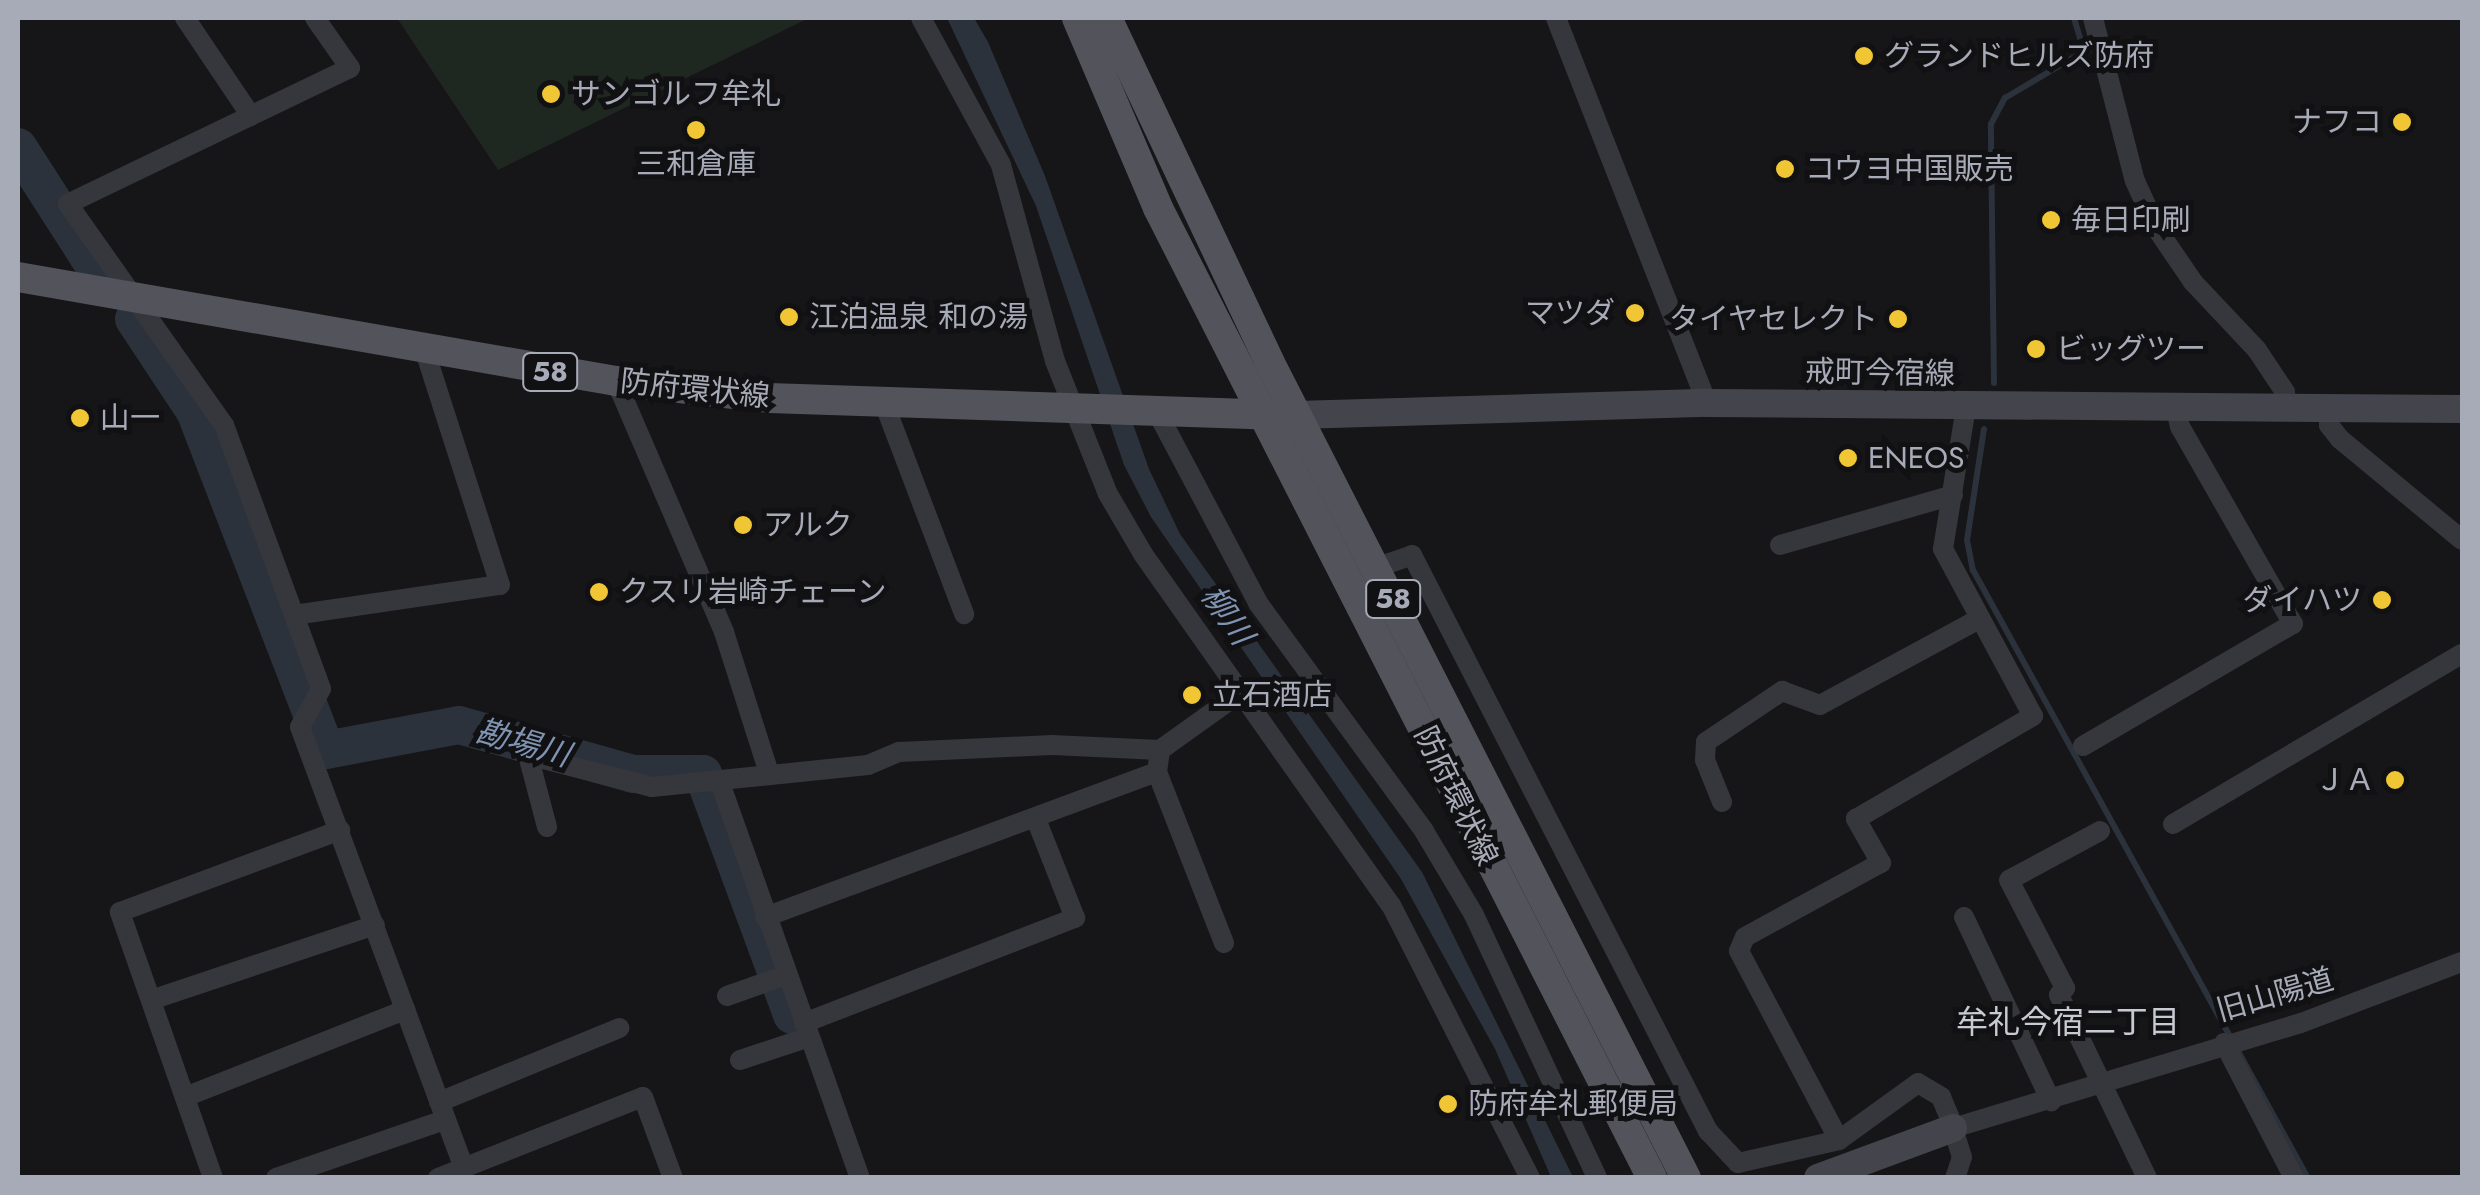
<!DOCTYPE html>
<html>
<head>
<meta charset="utf-8">
<style>
  body { margin:0 }
  #map { position:relative; width:2480px; height:1195px; overflow:hidden; background:#161517; font-family:Jost,"Noto Sans JP",sans-serif }
  div>[style] { position:absolute }
  [style*='--x'] { left:calc(var(--x)*1px); top:calc(var(--y)*1px); width:calc(var(--w)*1px); rotate:calc(var(--a)*1deg) }
  .green>* { inset:0; background:#1f2721 }
  .water>* { inset:0; background:#2b323b }
  .stream>* { height:6px; margin:-3px; padding:0 3px; transform-origin:3px; border-radius:3px; background:#2b323b }
  .river>* { height:38px; margin:-19px; padding:0 19px; transform-origin:19px; border-radius:19px; background:#2b323b }
  .street>* { height:20px; margin:-10px; padding:0 10px; transform-origin:10px; border-radius:10px; background:#36373c }
  .secondary>* { height:28px; margin:-14px; padding:0 14px; transform-origin:14px; border-radius:14px; background:#44454c }
  .primary>* { height:30px; margin:-15px; padding:0 15px; transform-origin:15px; border-radius:15px; background:#52535b }
  .dots>* { width:28px; height:28px; translate:-50% -50%; box-sizing:border-box; border:5px solid #111012; border-radius:50% }
  span { translate:-50% -50%; white-space:nowrap; text-align:center; line-height:1.15; -webkit-text-stroke:10px #111012; paint-order:stroke }
  .shield-label span { padding:2px 8px; background:#111012; border:2px solid; border-radius:8px; -webkit-text-stroke-width:0 }
  .shield-label { font-size:28px; color:#a7aab7; font-weight:700 }
  .poi-label { font-size:30px; color:#a7aab7 }
  .left { translate:0 -50%; text-align:left }
  .right { translate:-100% -50%; text-align:right }
  .street-label { font-size:30px; color:#a7aab7 }
  .water-label { font-size:32px; color:#7f94b2; font-style:italic }
  .neighbourhood-label { font-size:32px; color:#c8cad3 }
  .frame { position:absolute; inset:0; border:20px solid #a7aab7; pointer-events:none }
</style>
</head>
<body>
<div id="map">
  <div class="green">
    <i style="clip-path:polygon(397px 18px,809px 18px,498px 170px)"></i>
  </div>
  <div class="water">
    <i style="clip-path:polygon(947px 18px,974px 18px,988px 42px,1045px 176px,1149px 469px,1180px 534px,1422px 872px,1573px 1177px,1551px 1177px,1495px 1049px,1401px 879px,1151px 517px,1124px 465px,1036px 206px)"></i>
  </div>
  <div class="stream">
    <i style="--x:1994;--y:383;--w:259;--a:-90.7"></i>
    <i style="--x:1991;--y:124;--w:30;--a:-62"></i>
    <i style="--x:2005;--y:98;--w:92;--a:-30.7"></i>
    <i style="--x:2084;--y:51;--w:34;--a:-107"></i>
    <i style="--x:1984;--y:429;--w:112;--a:98.7"></i>
    <i style="--x:1967;--y:540;--w:31;--a:79"></i>
    <i style="--x:1973;--y:570;--w:694;--a:61.15"></i>
  </div>
  <div class="river">
    <i style="--x:18;--y:147;--w:146;--a:57.3"></i>
    <i style="--x:134;--y:319;--w:110;--a:56.5"></i>
    <i style="--x:195;--y:411;--w:363;--a:68.9"></i>
    <i style="--x:326;--y:750;--w:135;--a:-10.6"></i>
    <i style="--x:459;--y:725;--w:181;--a:15.7"></i>
    <i style="--x:633;--y:774;--w:70;--a:0"></i>
    <i style="--x:703;--y:774;--w:257;--a:69.7"></i>
  </div>
  <div class="street">
    <i style="--x:185;--y:18;--w:118;--a:56"></i>
    <i style="--x:315;--y:18;--w:61;--a:55"></i>
    <i style="--x:350;--y:68;--w:313;--a:154.3"></i>
    <i style="--x:68;--y:204;--w:271;--a:54.8"></i>
    <i style="--x:224;--y:425;--w:281;--a:69.8"></i>
    <i style="--x:321;--y:689;--w:43;--a:118.9"></i>
    <i style="--x:300;--y:727;--w:471;--a:69.6"></i>
    <i style="--x:921;--y:18;--w:167;--a:61.4"></i>
    <i style="--x:1001;--y:165;--w:203;--a:74.6"></i>
    <i style="--x:1055;--y:361;--w:143;--a:68.3"></i>
    <i style="--x:1108;--y:494;--w:69;--a:59.7"></i>
    <i style="--x:1143;--y:554;--w:430;--a:54.8"></i>
    <i style="--x:1391;--y:905;--w:306;--a:63"></i>
    <i style="--x:1556;--y:18;--w:414;--a:68.6"></i>
    <i style="--x:2093;--y:18;--w:168;--a:75.6"></i>
    <i style="--x:2135;--y:181;--w:53;--a:65.4"></i>
    <i style="--x:2157;--y:229;--w:64;--a:55.8"></i>
    <i style="--x:2193;--y:282;--w:93;--a:46.7"></i>
    <i style="--x:2257;--y:350;--w:50;--a:56.3"></i>
    <i style="--x:2285;--y:392;--w:17;--a:87"></i>
    <i style="--x:616;--y:381;--w:273;--a:66.7"></i>
    <i style="--x:724;--y:632;--w:145;--a:72.3"></i>
    <i style="--x:884;--y:403;--w:226;--a:69.2"></i>
    <i style="--x:2330;--y:409;--w:16;--a:94"></i>
    <i style="--x:2329;--y:425;--w:18;--a:52"></i>
    <i style="--x:2340;--y:439;--w:158;--a:39.6"></i>
    <i style="--x:1156;--y:410;--w:218;--a:62.1"></i>
    <i style="--x:1258;--y:603;--w:282;--a:53.9"></i>
    <i style="--x:1424;--y:831;--w:98;--a:59.2"></i>
    <i style="--x:1474;--y:915;--w:290;--a:64.9"></i>
    <i style="--x:1780;--y:545;--w:180;--a:-16.1"></i>
    <i style="--x:1378;--y:567;--w:36;--a:-19"></i>
    <i style="--x:1412;--y:555;--w:648;--a:62.8"></i>
    <i style="--x:1708;--y:1131;--w:44;--a:46.8"></i>
    <i style="--x:1738;--y:1163;--w:104;--a:-12.8"></i>
    <i style="--x:1839;--y:1140;--w:97;--a:-35.8"></i>
    <i style="--x:1918;--y:1083;--w:27;--a:31"></i>
    <i style="--x:1941;--y:1097;--w:21;--a:67"></i>
    <i style="--x:1949;--y:1116;--w:43;--a:72.4"></i>
    <i style="--x:1962;--y:1157;--w:22;--a:108"></i>
    <i style="--x:294;--y:615;--w:208;--a:-8.3"></i>
    <i style="--x:500;--y:585;--w:246;--a:-107.8"></i>
    <i style="--x:2083;--y:746;--w:243;--a:-30.2"></i>
    <i style="--x:2293;--y:624;--w:227;--a:-119.8"></i>
    <i style="--x:2180;--y:427;--w:19;--a:-102"></i>
    <i style="--x:719;--y:780;--w:422;--a:70.5"></i>
    <i style="--x:1722;--y:802;--w:45;--a:-112"></i>
    <i style="--x:1705;--y:760;--w:18;--a:-87"></i>
    <i style="--x:1706;--y:742;--w:92;--a:-33.9"></i>
    <i style="--x:1782;--y:691;--w:40;--a:20.2"></i>
    <i style="--x:1820;--y:705;--w:181;--a:-28.4"></i>
    <i style="--x:2173;--y:824;--w:335;--a:-30.5"></i>
    <i style="--x:547;--y:827;--w:74;--a:-104.8"></i>
    <i style="--x:528;--y:755;--w:128;--a:14.5"></i>
    <i style="--x:652;--y:787;--w:217;--a:-5.8"></i>
    <i style="--x:868;--y:765;--w:34;--a:-23"></i>
    <i style="--x:899;--y:752;--w:153;--a:-2.6"></i>
    <i style="--x:1052;--y:745;--w:108;--a:2.7"></i>
    <i style="--x:2100;--y:831;--w:103;--a:151.7"></i>
    <i style="--x:2009;--y:880;--w:122;--a:62.6"></i>
    <i style="--x:2065;--y:988;--w:9;--a:131"></i>
    <i style="--x:2059;--y:995;--w:203;--a:64.3"></i>
    <i style="--x:765;--y:917;--w:418;--a:-20.3"></i>
    <i style="--x:1964;--y:917;--w:204;--a:64.7"></i>
    <i style="--x:1224;--y:943;--w:184;--a:-111.4"></i>
    <i style="--x:1157;--y:772;--w:22;--a:-82"></i>
    <i style="--x:1160;--y:750;--w:100;--a:-35.6"></i>
    <i style="--x:727;--y:996;--w:63;--a:-19.6"></i>
    <i style="--x:151;--y:1000;--w:236;--a:-18.5"></i>
    <i style="--x:804;--y:1023;--w:291;--a:-21.2"></i>
    <i style="--x:1075;--y:918;--w:106;--a:-111.5"></i>
    <i style="--x:2224;--y:1043;--w:152;--a:62.6"></i>
    <i style="--x:740;--y:1060;--w:73;--a:-18.4"></i>
    <i style="--x:185;--y:1097;--w:237;--a:-21.6"></i>
    <i style="--x:439;--y:1102;--w:195;--a:-22.3"></i>
    <i style="--x:1953;--y:1128;--w:363;--a:-16.8"></i>
    <i style="--x:2301;--y:1023;--w:172;--a:-20.8"></i>
    <i style="--x:1839;--y:1140;--w:214;--a:-117.9"></i>
    <i style="--x:1739;--y:951;--w:15;--a:-67"></i>
    <i style="--x:1745;--y:937;--w:155;--a:-28.6"></i>
    <i style="--x:1881;--y:863;--w:51;--a:-119.6"></i>
    <i style="--x:1856;--y:819;--w:205;--a:-30.2"></i>
    <i style="--x:2033;--y:716;--w:190;--a:-118.3"></i>
    <i style="--x:1943;--y:549;--w:144;--a:-80.8"></i>
    <i style="--x:213;--y:1178;--w:282;--a:-109.3"></i>
    <i style="--x:120;--y:912;--w:235;--a:-20.4"></i>
    <i style="--x:276;--y:1178;--w:178;--a:-19"></i>
    <i style="--x:438;--y:1178;--w:220;--a:-21.6"></i>
    <i style="--x:643;--y:1097;--w:86;--a:69.7"></i>
  </div>
  <div class="secondary">
    <i style="--x:1297;--y:415;--w:410;--a:-1.7"></i>
    <i style="--x:1707;--y:403;--w:755;--a:0.46"></i>
    <i style="--x:1818;--y:1178;--w:144;--a:-20.3"></i>
  </div>
  <div class="primary">
    <i style="--x:1077;--y:18;--w:207;--a:66.9"></i>
    <i style="--x:1158;--y:208;--w:1089;--a:63.01"></i>
    <i style="--x:1107;--y:18;--w:379;--a:64.7"></i>
    <i style="--x:1269;--y:361;--w:917;--a:62.96"></i>
    <i style="--x:18;--y:277;--w:607;--a:9.87"></i>
    <i style="--x:616;--y:381;--w:154;--a:6.3"></i>
    <i style="--x:769;--y:398;--w:510;--a:1.91"></i>
  </div>
  <div class="dots">
    <i style="left:1864px;top:56px;background:#f0c634"></i>
    <i style="left:551px;top:94px;background:#f0c634"></i>
    <i style="left:2402px;top:122px;background:#f0c634"></i>
    <i style="left:696px;top:130px;background:#f0c634"></i>
    <i style="left:1785px;top:169px;background:#f0c634"></i>
    <i style="left:2051px;top:220px;background:#f0c634"></i>
    <i style="left:1635px;top:313px;background:#f0c634"></i>
    <i style="left:789px;top:317px;background:#f0c634"></i>
    <i style="left:1898px;top:319px;background:#f0c634"></i>
    <i style="left:2036px;top:349px;background:#f0c634"></i>
    <i style="left:80px;top:418px;background:#f0c634"></i>
    <i style="left:1848px;top:458px;background:#f0c634"></i>
    <i style="left:743px;top:525px;background:#f0c634"></i>
    <i style="left:599px;top:592px;background:#f0c634"></i>
    <i style="left:2382px;top:600px;background:#f0c634"></i>
    <i style="left:1192px;top:695px;background:#f0c634"></i>
    <i style="left:2395px;top:780px;background:#f0c634"></i>
    <i style="left:1448px;top:1104px;background:#f0c634"></i>
  </div>
  <div class="shield-label">
    <span style="left:550px;top:372px">58</span>
    <span style="left:1393px;top:599px">58</span>
  </div>
  <div class="poi-label">
    <span class="left" style="left:1884px;top:56px">グランドヒルズ防府</span>
    <span class="left" style="left:571px;top:94px">サンゴルフ牟礼</span>
    <span class="right" style="left:2382px;top:122px">ナフコ</span>
    <span style="left:696px;top:164px">三和倉庫</span>
    <span class="left" style="left:1805px;top:169px">コウヨ中国販売</span>
    <span class="left" style="left:2071px;top:220px">毎日印刷</span>
    <span class="right" style="left:1615px;top:313px">マツダ</span>
    <span class="left" style="left:809px;top:317px">江泊温泉 和の湯</span>
    <span class="right" style="left:1878px;top:319px">タイヤセレクト</span>
    <span class="left" style="left:2056px;top:349px">ビッグツー</span>
    <span class="left" style="left:100px;top:418px">山一</span>
    <span class="left" style="left:1868px;top:458px">ENEOS</span>
    <span class="left" style="left:763px;top:525px">アルク</span>
    <span class="left" style="left:619px;top:592px">クスリ岩崎チェーン</span>
    <span class="right" style="left:2362px;top:600px">ダイハツ</span>
    <span class="left" style="left:1212px;top:695px">立石酒店</span>
    <span class="right" style="left:2375px;top:780px">ＪＡ</span>
    <span class="left" style="left:1468px;top:1104px">防府牟礼郵便局</span>
  </div>
  <div class="street-label">
    <span style="left:1880px;top:373px;rotate:1deg">戒町今宿線</span>
    <span style="left:695px;top:389px;rotate:6deg">防府環状線</span>
    <span style="left:1456px;top:796px;rotate:64deg">防府環状線</span>
    <span style="left:2275px;top:995px;rotate:-16deg">旧山陽道</span>
  </div>
  <div class="water-label">
    <span style="left:1227px;top:615px;rotate:55deg">柳川</span>
    <span style="left:523px;top:743px;rotate:16deg">勘場川</span>
  </div>
  <div class="neighbourhood-label">
    <span style="left:2068px;top:1022px">牟礼今宿二丁目</span>
  </div>
  <div class="frame"></div>
</div>
</body>
</html>
